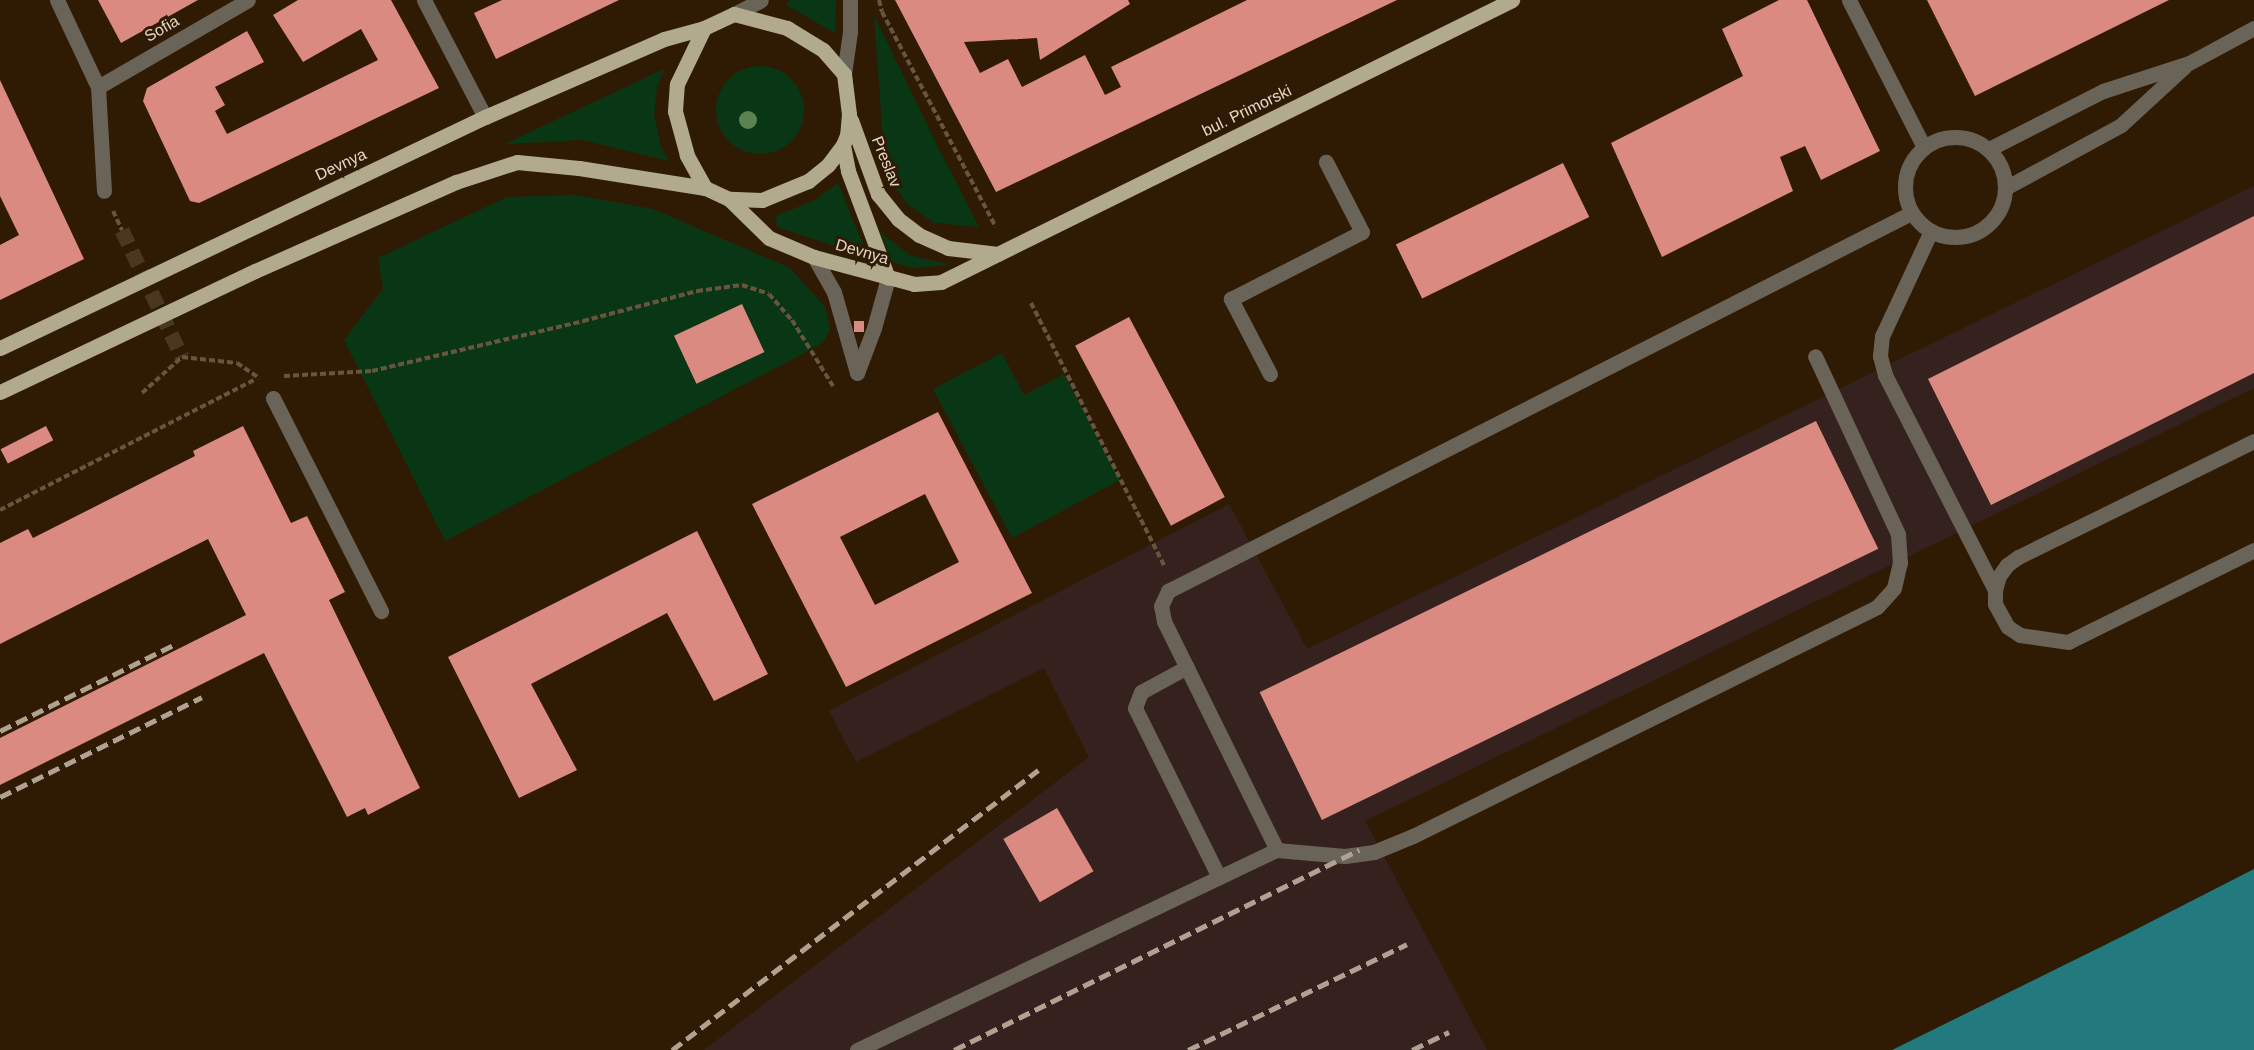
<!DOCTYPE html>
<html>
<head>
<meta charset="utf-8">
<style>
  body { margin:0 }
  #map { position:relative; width:2254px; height:1050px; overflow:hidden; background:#2f1b03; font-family:Arial,sans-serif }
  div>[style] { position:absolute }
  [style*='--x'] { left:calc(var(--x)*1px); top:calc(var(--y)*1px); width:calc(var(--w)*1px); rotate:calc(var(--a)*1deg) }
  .industrial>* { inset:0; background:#35221f }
  .green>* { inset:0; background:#093716 }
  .round { border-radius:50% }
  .water>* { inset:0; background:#227a7f }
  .building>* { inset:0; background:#db8a81; transform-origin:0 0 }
  .minor-tunnel>* { height:15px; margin-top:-7.5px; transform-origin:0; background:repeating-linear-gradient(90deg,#4a3721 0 15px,transparent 0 23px) }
  .path>* { height:4px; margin-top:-2px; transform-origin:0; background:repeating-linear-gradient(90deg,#675540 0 6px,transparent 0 9px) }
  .minor>* { height:15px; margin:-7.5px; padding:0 7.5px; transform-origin:7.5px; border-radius:7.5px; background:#696457 }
  .minor>.ring { margin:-7.5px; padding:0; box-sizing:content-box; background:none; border:15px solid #696457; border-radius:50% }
  .major>* { height:15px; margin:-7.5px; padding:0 7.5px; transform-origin:7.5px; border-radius:7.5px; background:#b2aa8d }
  .rail>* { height:4.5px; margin-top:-2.25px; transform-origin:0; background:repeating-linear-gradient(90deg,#b1a190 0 12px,transparent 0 18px) }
  .trees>* { width:18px; height:18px; margin:-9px; border-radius:50%; background:#5c8251 }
  span { translate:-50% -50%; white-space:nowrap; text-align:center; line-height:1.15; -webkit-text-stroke:6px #2f1b03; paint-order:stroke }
  .street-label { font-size:16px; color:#e5d7c9 }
</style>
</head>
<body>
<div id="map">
  <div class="industrial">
    <i style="clip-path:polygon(2254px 186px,2254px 388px,1365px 821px,1487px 1050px,704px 1050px,1089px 757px,1044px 668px,856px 762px,829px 711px,1229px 504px,1307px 649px)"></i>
  </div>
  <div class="green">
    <i style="clip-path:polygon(790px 0,836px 0,835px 33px,786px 5px)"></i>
    <i style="clip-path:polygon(874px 15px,936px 143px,979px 227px,935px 223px,909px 206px,891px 182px,884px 154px)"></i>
    <i class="round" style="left:716px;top:66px;width:88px;height:88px"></i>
    <i style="clip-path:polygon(664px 69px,657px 88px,654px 114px,661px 147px,669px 161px,582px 140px,505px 144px)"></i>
    <i style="clip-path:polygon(838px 183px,865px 250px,862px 255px,777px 227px,776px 216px,815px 200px)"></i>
    <i style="clip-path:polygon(575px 195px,653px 209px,790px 268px,825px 307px,830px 329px,824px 342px,808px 351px,445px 541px,344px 340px,383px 289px,378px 258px,507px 197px)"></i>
    <i style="clip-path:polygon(880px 232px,910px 255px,950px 265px,913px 268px,892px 262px)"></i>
    <i style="clip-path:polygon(1002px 353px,1024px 395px,1064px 374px,1120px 480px,1012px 538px,933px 389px)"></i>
  </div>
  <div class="water">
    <i style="clip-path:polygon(2254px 869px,2254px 1050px,1892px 1050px,2127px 934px)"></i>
  </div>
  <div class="building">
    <i style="clip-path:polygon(98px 0,198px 0,121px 43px)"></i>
    <i style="clip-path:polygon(298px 0,391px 0,439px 88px,199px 203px,190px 201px,143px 101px,147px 88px,247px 31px,264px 62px,215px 87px,225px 105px,215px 111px,227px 134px,378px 60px,361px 29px,303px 62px,273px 15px)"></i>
    <i style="clip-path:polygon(502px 0,619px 0,496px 59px,474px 13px)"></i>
    <i style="clip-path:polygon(895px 0,1128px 0,1130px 4px,1040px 60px,1037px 38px,964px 42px,980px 73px,1008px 59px,1022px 87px,1085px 55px,1105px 95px,1121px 87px,1111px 67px,1247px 0,1397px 0,996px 192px)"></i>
    <i style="clip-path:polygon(1779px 0,1807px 0,1880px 151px,1821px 180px,1805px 146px,1780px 157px,1793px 191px,1662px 257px,1611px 143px,1743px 76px,1722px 29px)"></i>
    <i style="clip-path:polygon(1927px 0,2169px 0,1975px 96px)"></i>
    <i style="clip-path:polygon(0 80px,84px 259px,0 300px,0 245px,19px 235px,0 196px)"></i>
    <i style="left:1563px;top:163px;width:60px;height:186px;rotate:64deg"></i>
    <i style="clip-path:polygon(2254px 216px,2254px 373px,1991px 505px,1928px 379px)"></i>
    <i style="left:742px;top:304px;width:53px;height:75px;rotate:65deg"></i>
    <i style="left:1129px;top:317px;width:204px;height:61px;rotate:62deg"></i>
    <i style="left:864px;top:321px;width:11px;height:10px;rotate:90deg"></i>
    <i style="clip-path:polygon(evenodd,938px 412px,1032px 593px,846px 687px,752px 504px,938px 412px,925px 494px,959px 562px,875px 605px,840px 537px,925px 494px)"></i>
    <i style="left:1816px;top:421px;width:142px;height:619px;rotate:64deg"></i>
    <i style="left:46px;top:426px;width:16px;height:51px;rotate:63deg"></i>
    <i style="clip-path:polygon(243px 426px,291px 523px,307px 516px,345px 592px,329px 600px,420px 788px,368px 815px,365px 808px,347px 817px,264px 653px,0 785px,0 738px,246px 615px,208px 539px,0 644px,0 543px,28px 529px,33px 538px,195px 456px,193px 451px)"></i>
    <i style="clip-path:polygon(697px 531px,768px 674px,714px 701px,667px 613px,531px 684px,577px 770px,519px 798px,448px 657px)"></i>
    <i style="left:1057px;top:808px;width:73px;height:62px;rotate:60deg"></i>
  </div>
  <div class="minor-tunnel">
    <i style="--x:122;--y:230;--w:140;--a:64.7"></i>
  </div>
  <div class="path">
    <i style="--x:879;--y:0;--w:12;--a:76"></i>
    <i style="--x:882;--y:12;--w:243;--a:62.1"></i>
    <i style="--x:113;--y:211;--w:21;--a:65"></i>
    <i style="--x:1031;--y:303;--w:296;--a:63.1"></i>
    <i style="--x:284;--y:376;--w:88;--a:-3.3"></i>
    <i style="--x:372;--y:371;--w:217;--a:-13.3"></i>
    <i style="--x:583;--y:321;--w:118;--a:-14.7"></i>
    <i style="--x:697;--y:291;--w:45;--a:-7.6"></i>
    <i style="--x:742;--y:285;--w:28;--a:18"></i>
    <i style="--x:769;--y:294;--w:35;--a:49"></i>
    <i style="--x:792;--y:320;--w:78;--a:58.2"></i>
    <i style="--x:142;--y:393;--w:54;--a:-42"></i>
    <i style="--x:182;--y:357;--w:55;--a:6.2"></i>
    <i style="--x:237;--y:363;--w:27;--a:34"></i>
    <i style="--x:0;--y:510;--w:288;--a:-27.1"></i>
  </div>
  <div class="minor">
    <i style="--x:57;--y:0;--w:96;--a:64.8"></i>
    <i style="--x:98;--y:87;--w:104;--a:86.7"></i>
    <i style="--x:424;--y:0;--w:132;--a:62.5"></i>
    <i style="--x:1849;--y:0;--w:165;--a:63"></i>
    <i style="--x:734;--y:14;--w:30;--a:-27"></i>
    <i style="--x:844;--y:74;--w:42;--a:-81.9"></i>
    <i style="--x:850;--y:32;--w:32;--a:-90"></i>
    <i style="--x:98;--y:87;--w:173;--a:-30.1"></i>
    <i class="ring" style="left:1905px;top:137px;width:85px;height:85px"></i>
    <i style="--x:1989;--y:149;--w:128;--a:-27"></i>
    <i style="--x:2103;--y:91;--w:90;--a:-18"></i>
    <i style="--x:2189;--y:63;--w:74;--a:-28.3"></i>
    <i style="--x:2007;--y:187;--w:130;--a:-28.5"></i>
    <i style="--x:2121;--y:125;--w:86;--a:-42.6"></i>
    <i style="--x:1931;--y:231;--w:116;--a:115"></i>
    <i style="--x:1882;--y:336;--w:20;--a:96"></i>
    <i style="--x:1880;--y:356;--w:20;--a:75"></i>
    <i style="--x:1885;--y:375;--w:242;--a:62.9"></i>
    <i style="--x:814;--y:257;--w:40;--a:60.3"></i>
    <i style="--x:834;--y:292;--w:84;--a:74.1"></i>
    <i style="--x:857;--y:373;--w:48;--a:-69.3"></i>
    <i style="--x:874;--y:328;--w:52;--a:-74.4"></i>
    <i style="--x:1270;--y:374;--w:85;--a:-117.5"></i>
    <i style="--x:1231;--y:299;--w:147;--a:-27.1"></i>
    <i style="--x:1362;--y:232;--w:79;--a:-117.2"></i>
    <i style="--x:273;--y:398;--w:239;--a:63.1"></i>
    <i style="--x:2254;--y:441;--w:263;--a:153.8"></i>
    <i style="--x:2018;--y:557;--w:14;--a:144"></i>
    <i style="--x:2007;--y:565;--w:14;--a:126"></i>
    <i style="--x:1999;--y:576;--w:15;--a:106"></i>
    <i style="--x:1995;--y:590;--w:14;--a:90"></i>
    <i style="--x:1995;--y:604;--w:26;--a:61"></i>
    <i style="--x:2008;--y:627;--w:14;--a:34"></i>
    <i style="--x:2020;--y:635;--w:49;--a:8.3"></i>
    <i style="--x:2068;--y:642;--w:208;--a:-26.3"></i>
    <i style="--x:1187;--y:667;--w:52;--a:151.5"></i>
    <i style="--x:1141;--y:692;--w:17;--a:111"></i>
    <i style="--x:1135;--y:708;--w:189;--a:63.6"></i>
    <i style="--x:1277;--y:850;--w:68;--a:5"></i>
    <i style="--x:1345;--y:856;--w:29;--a:-8"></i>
    <i style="--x:1374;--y:852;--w:42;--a:-22.3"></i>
    <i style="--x:1413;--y:836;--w:517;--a:-26.27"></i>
    <i style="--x:1877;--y:607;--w:25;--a:-48"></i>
    <i style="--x:1894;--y:588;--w:26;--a:-77"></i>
    <i style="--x:1900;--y:563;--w:29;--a:-94"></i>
    <i style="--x:1898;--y:534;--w:196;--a:-115"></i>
    <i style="--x:857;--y:1050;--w:465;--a:-25.5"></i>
    <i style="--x:1277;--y:850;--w:255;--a:-116.3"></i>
    <i style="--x:1164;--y:621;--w:15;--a:-101"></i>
    <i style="--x:1161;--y:606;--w:17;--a:-65"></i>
    <i style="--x:1168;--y:591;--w:834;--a:-26.96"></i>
  </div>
  <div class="major">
    <i style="--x:734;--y:14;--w:55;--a:14.8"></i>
    <i style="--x:787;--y:28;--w:42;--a:31.4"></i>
    <i style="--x:823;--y:50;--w:32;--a:49"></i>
    <i style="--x:844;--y:74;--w:40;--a:82.9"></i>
    <i style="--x:849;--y:114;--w:21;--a:95"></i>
    <i style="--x:847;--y:135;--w:11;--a:112"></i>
    <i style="--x:843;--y:145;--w:25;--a:127"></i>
    <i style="--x:828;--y:165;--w:26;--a:141"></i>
    <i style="--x:808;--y:181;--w:50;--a:157.6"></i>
    <i style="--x:762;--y:200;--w:33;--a:-178"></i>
    <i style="--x:729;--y:199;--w:26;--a:-155"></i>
    <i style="--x:705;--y:188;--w:38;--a:-119"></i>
    <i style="--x:687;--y:155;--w:46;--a:-105.3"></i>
    <i style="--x:675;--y:111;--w:27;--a:-86"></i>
    <i style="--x:677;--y:84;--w:62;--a:-64.3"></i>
    <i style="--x:704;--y:28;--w:33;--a:-25"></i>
    <i style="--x:851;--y:120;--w:79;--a:70"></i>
    <i style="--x:878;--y:194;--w:32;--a:51"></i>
    <i style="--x:898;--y:219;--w:26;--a:37"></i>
    <i style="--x:919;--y:235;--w:32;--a:24"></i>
    <i style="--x:948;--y:248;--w:50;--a:6.8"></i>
    <i style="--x:843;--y:145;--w:26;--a:79"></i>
    <i style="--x:848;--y:171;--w:114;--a:69.5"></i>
    <i style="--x:729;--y:199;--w:56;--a:44.3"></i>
    <i style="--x:769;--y:238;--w:49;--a:22.9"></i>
    <i style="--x:814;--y:257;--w:104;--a:15.1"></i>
    <i style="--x:914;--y:284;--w:27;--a:-4"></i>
    <i style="--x:941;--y:282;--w:637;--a:-26.28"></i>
    <i style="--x:0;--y:348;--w:537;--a:-25.47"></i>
    <i style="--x:485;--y:117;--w:195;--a:-23.5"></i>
    <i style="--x:664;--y:39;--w:41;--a:-15.4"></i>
    <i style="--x:0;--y:392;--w:282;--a:-25.4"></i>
    <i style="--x:255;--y:271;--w:220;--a:-23.9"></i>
    <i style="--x:456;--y:182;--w:64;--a:-18.2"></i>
    <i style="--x:517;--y:162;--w:62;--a:5.5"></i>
    <i style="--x:579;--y:168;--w:128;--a:9"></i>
  </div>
  <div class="rail">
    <i style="--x:0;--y:731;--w:193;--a:-26.4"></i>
    <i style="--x:0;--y:797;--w:225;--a:-26.3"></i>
    <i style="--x:672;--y:1050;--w:461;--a:-37.4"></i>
    <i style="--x:954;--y:1050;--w:452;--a:-26.3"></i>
    <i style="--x:1188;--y:1050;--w:243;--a:-25.8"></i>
    <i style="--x:1412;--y:1050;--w:41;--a:-25.9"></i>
  </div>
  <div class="trees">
    <i style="left:748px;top:120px"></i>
  </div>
  <div class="street-label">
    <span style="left:162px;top:29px;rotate:-30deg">Sofia</span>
    <span style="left:1247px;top:111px;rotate:-26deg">bul. Primorski</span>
    <span style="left:886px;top:162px;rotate:68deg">Preslav</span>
    <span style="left:341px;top:165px;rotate:-25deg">Devnya</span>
    <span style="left:862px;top:252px;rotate:16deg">Devnya</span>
  </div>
</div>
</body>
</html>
